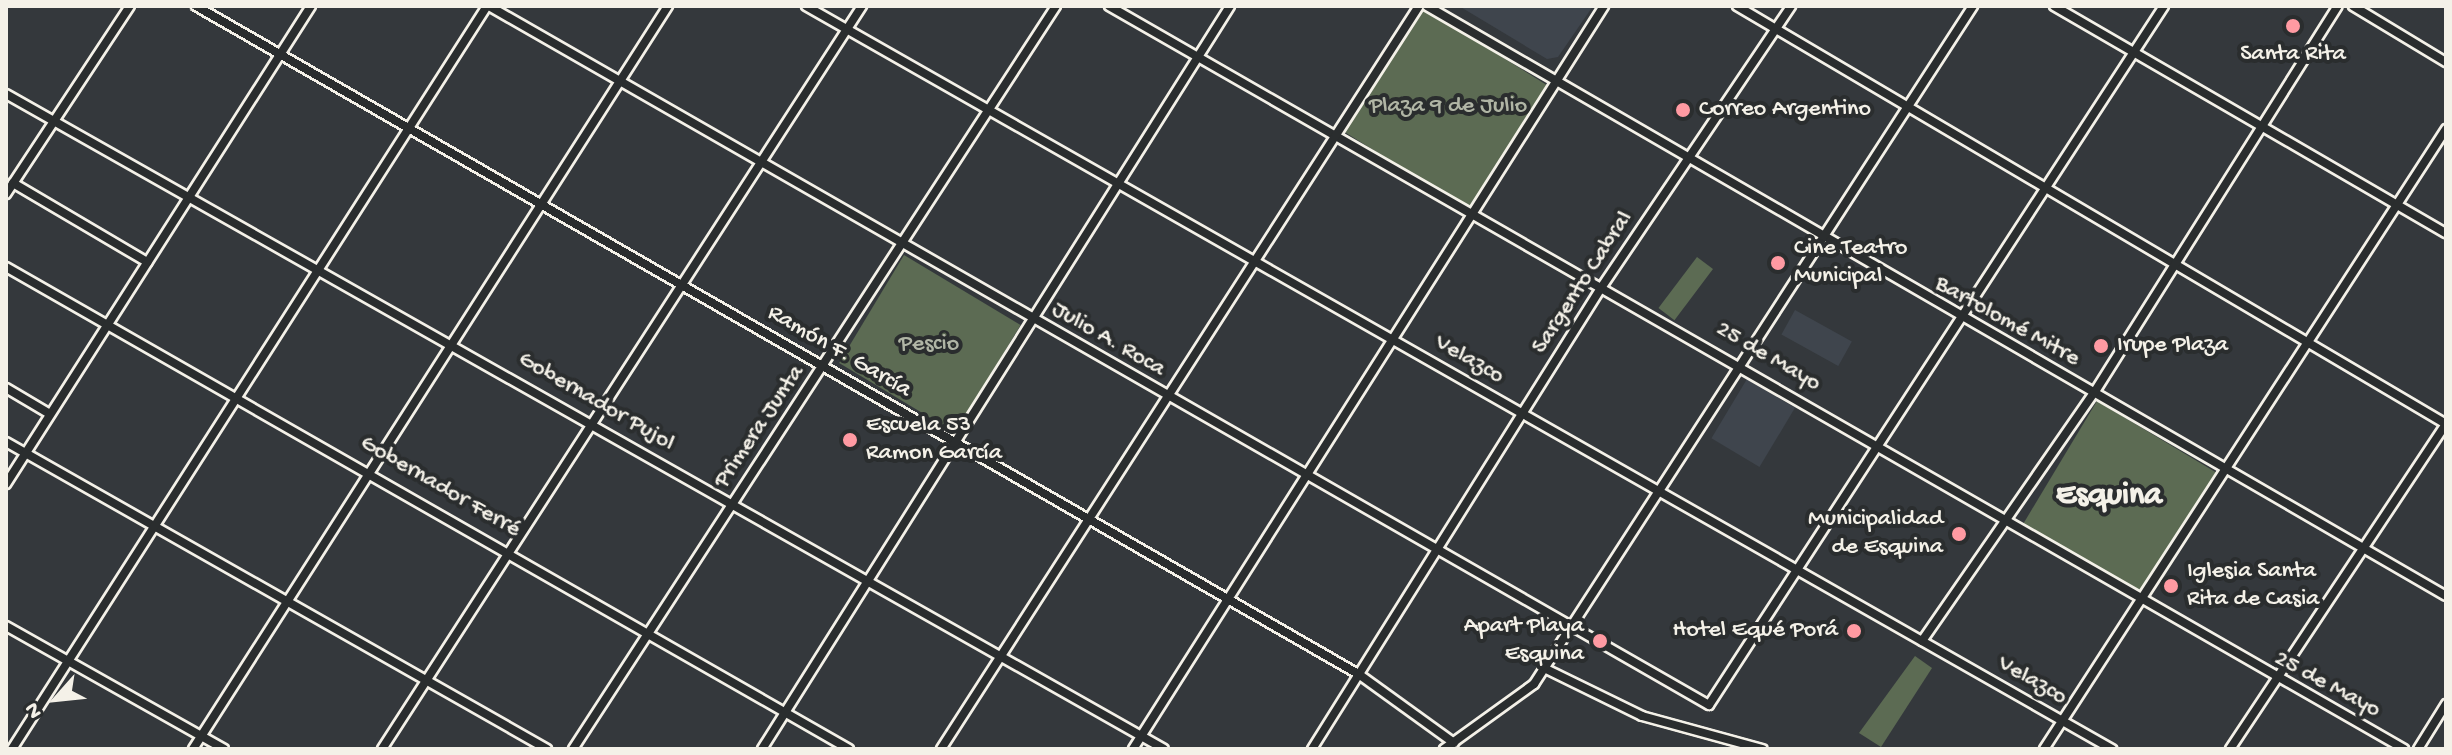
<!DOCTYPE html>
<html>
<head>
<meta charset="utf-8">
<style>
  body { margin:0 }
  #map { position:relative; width:2452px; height:755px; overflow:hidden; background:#34383c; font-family:"Gochi Hand",sans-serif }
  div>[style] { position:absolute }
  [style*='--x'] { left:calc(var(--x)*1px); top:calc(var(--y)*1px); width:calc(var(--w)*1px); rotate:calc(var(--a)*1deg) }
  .built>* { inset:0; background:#3f454d; transform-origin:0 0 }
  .green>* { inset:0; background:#5c6b53; transform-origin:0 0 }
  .roads { filter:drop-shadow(2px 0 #f4f1e8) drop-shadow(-2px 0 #f4f1e8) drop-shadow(0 2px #f4f1e8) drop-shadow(0 -2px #f4f1e8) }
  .minor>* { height:8px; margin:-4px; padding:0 4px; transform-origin:4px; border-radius:4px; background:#2a2d2e }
  .dots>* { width:22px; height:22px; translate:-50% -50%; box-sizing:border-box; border:4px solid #2a2d2e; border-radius:50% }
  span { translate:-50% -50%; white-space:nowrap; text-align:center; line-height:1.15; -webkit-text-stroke:8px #2a2d2e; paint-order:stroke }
  .poi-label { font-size:24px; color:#f4f1e8 }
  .left { translate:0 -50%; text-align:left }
  .right { translate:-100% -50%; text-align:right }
  .park-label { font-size:24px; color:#b0b5a5 }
  .street-label { font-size:24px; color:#f4f1e8 }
  .district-label { font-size:32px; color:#f4f1e8; font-weight:700 }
  .frame { position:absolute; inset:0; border:8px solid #f4f1e8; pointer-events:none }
  .north { position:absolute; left:16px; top:659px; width:80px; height:80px; -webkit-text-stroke:6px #2a2d2e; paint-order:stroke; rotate:243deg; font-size:22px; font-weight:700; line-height:32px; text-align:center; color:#f4f1e8 }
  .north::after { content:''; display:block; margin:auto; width:28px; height:36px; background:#f4f1e8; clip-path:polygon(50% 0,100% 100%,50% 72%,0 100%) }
</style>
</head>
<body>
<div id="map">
  <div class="built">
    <i style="clip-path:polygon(1459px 6px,1593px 6px,1558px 57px,1547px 59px)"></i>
    <i style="left:1795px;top:310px;width:65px;height:28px;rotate:29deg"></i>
    <i style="left:1747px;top:379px;width:56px;height:69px;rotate:31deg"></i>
  </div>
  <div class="green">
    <i style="left:1422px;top:7px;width:149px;height:147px;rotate:32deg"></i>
    <i style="left:904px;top:255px;width:136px;height:126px;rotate:31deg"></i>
    <i style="left:1697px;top:257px;width:20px;height:64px;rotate:37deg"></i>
    <i style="left:2097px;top:401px;width:141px;height:144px;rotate:31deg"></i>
    <i style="clip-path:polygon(1915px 656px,1932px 668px,1881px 747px,1859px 733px)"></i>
  </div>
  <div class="roads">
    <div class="minor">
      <i style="--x:196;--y:6;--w:1343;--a:29.89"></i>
      <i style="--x:1360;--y:675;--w:116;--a:35.9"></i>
      <i style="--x:489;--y:6;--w:1406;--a:29.81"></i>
      <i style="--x:1709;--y:705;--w:834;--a:-56.94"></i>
      <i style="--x:806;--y:6;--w:1503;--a:29.64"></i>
      <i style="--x:1109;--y:6;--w:1493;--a:29.84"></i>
      <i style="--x:1427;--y:6;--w:1177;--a:30.07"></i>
      <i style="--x:1737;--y:6;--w:823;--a:30.52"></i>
      <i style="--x:2054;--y:6;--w:453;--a:30.1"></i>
      <i style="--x:2353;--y:6;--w:109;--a:31.1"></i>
      <i style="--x:6;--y:94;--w:1330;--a:29.49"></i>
      <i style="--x:13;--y:183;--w:156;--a:30.5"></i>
      <i style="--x:6;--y:194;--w:225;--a:-56.6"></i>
      <i style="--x:6;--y:267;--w:971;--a:29.76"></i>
      <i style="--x:6;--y:388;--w:51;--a:30.6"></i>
      <i style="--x:6;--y:442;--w:622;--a:29.57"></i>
      <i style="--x:6;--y:484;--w:567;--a:-57.46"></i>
      <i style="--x:6;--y:626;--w:250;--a:29.4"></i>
      <i style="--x:1922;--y:641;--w:302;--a:-55.3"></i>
      <i style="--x:2094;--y:393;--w:457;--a:-57.8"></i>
      <i style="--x:1544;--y:668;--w:109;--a:26.1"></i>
      <i style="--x:1642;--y:716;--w:125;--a:15.3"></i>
      <i style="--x:12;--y:749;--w:882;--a:-57.41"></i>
      <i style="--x:193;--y:749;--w:882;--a:-57.41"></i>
      <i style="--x:382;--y:749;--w:885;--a:-57.14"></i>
      <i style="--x:573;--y:749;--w:886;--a:-56.97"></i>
      <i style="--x:762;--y:749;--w:878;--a:-57.79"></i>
      <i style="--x:941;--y:749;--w:883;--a:-57.25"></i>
      <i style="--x:1133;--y:749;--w:880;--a:-57.63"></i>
      <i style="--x:1312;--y:749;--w:544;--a:-57.92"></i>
      <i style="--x:1601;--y:288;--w:340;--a:-56"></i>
      <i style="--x:1444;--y:749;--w:111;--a:-35.8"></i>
      <i style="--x:1534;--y:684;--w:808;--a:-57.08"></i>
      <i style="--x:2044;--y:749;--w:739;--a:-57.04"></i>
      <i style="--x:2230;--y:749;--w:390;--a:-56.4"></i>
      <i style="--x:2418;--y:749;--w:53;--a:-58.1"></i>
    </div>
  </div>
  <div class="dots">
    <i style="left:2293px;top:26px;background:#ff9aa2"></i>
    <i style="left:1683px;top:110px;background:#ff9aa2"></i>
    <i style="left:1778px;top:263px;background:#ff9aa2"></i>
    <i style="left:2101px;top:346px;background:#ff9aa2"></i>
    <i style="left:850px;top:440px;background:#ff9aa2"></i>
    <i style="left:1959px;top:534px;background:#ff9aa2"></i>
    <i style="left:2171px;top:586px;background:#ff9aa2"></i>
    <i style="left:1854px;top:631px;background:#ff9aa2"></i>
    <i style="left:1600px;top:641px;background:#ff9aa2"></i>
  </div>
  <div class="poi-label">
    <span style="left:2293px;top:55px">Santa Rita</span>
    <span class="left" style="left:1699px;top:110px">Correo Argentino</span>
    <span class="left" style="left:1794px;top:263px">Cine Teatro<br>Municipal</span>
    <span class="left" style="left:2117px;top:346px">Irupe Plaza</span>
    <span class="left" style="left:866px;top:440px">Escuela 53<br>Ramon García</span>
    <span class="right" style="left:1943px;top:534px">Municipalidad<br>de Esquina</span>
    <span class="left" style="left:2187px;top:586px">Iglesia Santa<br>Rita de Casia</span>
    <span class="right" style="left:1584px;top:641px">Apart Playa<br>Esquina</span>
    <span class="right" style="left:1838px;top:631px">Hotel Equé Porá</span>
  </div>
  <div class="park-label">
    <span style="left:1448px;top:107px">Plaza 9 de Julio</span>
    <span style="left:929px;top:345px">Pescio</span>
  </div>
  <div class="street-label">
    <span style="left:1583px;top:283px;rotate:-57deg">Sargento Cabral</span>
    <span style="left:2007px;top:322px;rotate:29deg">Bartolomé Mitre</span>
    <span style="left:1108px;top:340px;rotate:30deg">Julio A. Roca</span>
    <span style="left:839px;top:352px;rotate:30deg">Ramón F. García</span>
    <span style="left:1768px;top:357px;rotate:30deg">25 de Mayo</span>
    <span style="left:1469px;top:360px;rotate:30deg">Velazco</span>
    <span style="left:596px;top:402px;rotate:30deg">Gobernador Pujol</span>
    <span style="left:760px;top:427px;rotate:-56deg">Primera Junta</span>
    <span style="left:440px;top:487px;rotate:30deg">Gobernador Ferré</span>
    <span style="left:2032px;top:681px;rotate:30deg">Velazco</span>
    <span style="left:2327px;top:685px;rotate:28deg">25 de Mayo</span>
  </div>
  <div class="district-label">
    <span style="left:2109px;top:496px">Esquina</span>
  </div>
  <div class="frame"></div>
  <div class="north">N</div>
</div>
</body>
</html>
